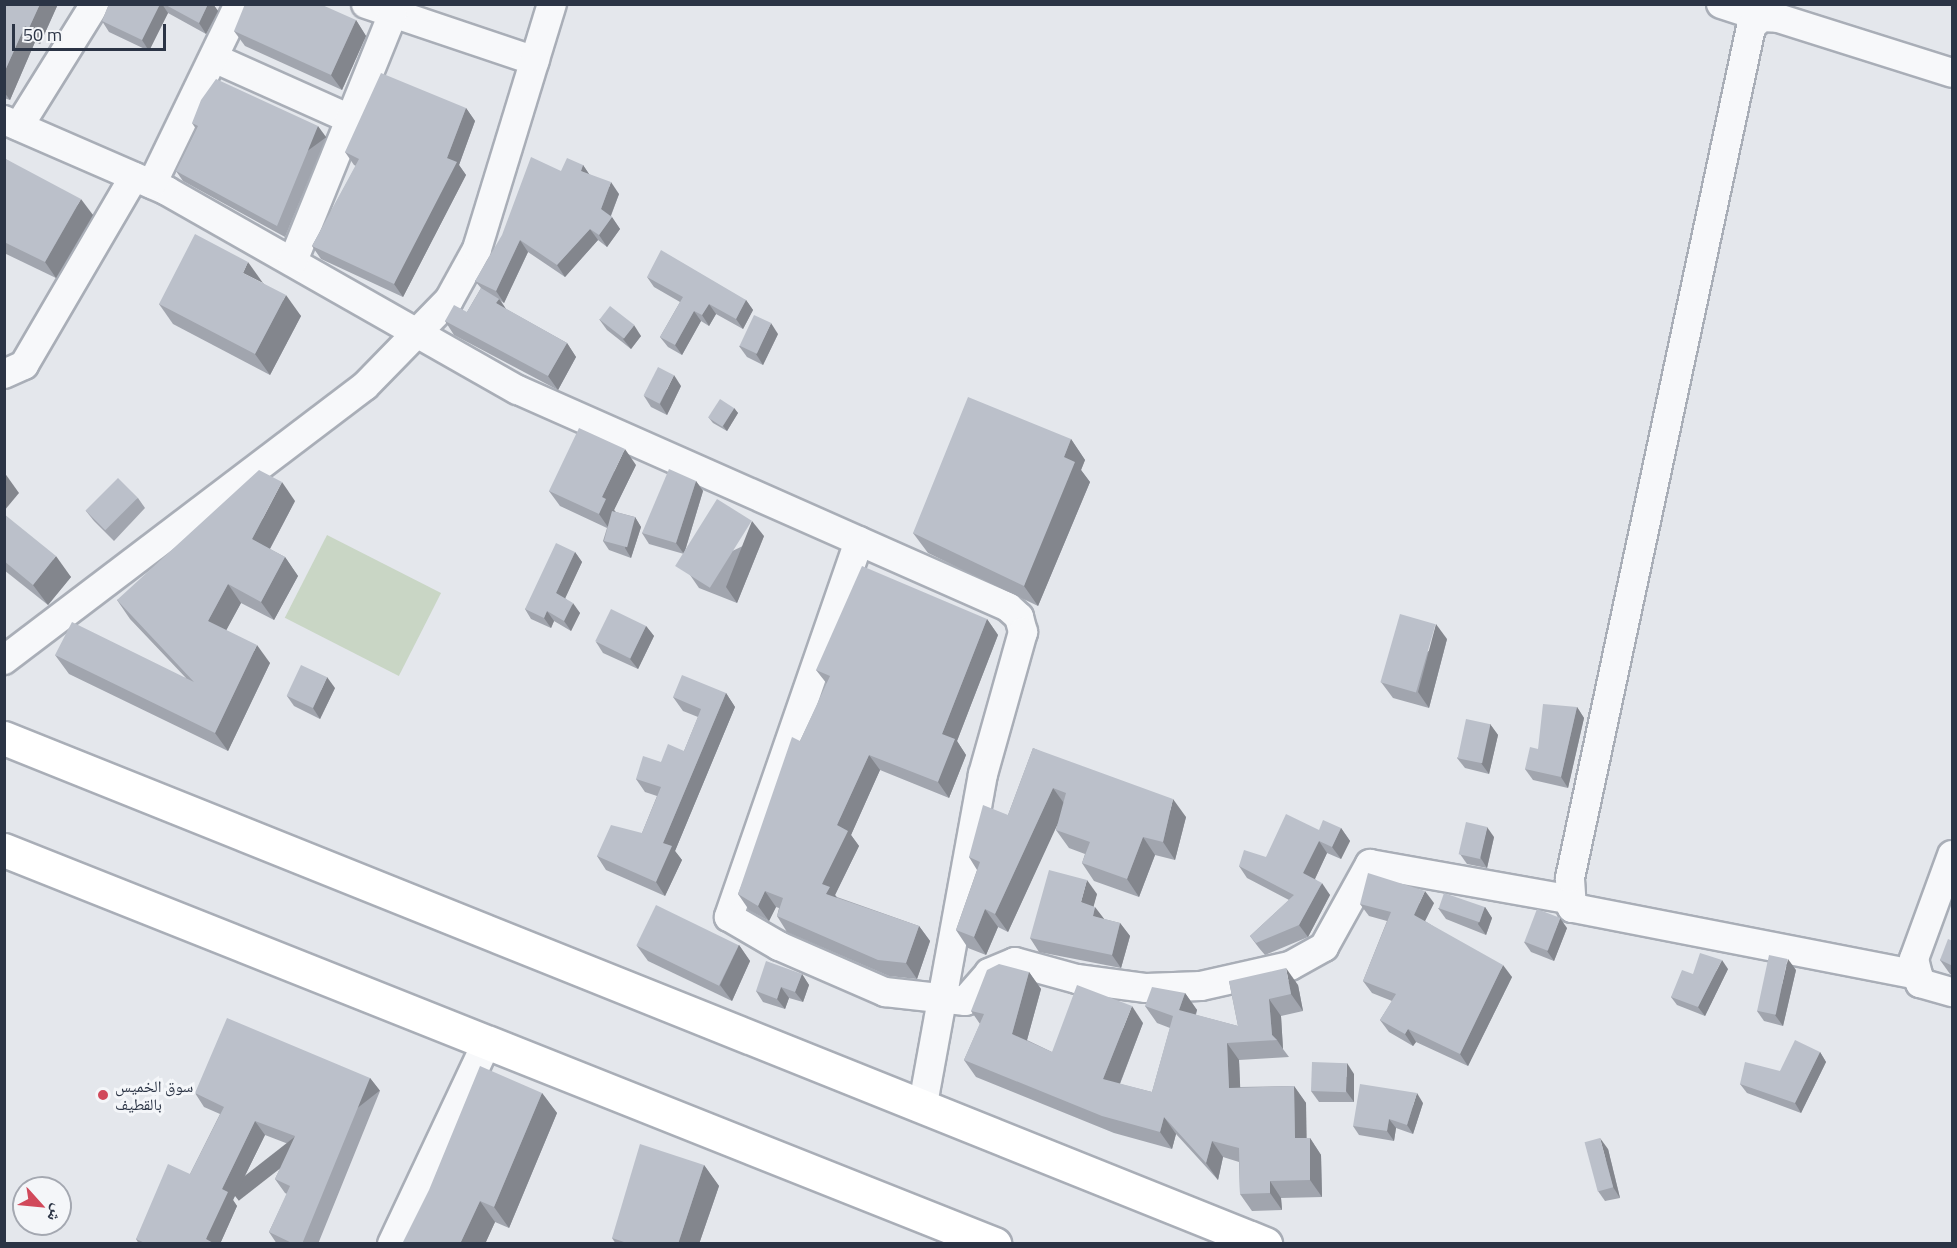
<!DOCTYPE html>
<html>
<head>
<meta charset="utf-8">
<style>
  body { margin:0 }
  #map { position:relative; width:1957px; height:1248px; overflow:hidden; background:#e4e7ec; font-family:"Titillium Web","Noto Naskh Arabic",sans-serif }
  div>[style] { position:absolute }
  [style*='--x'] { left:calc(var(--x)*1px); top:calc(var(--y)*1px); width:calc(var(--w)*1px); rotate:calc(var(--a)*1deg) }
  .green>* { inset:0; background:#c9d6c5; transform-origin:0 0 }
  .roads { filter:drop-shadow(2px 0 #a9aeb7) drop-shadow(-2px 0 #a9aeb7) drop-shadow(0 2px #a9aeb7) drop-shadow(0 -2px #a9aeb7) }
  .minor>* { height:28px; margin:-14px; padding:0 14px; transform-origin:14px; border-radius:14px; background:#f7f8fa }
  .major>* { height:33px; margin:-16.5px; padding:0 16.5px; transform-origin:16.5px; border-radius:16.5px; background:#fff }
  .wall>* { inset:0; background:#a1a5ae }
  .shaded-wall>* { inset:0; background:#83868d; transform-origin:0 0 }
  .building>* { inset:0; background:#bbc0ca; transform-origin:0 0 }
  .dots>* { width:16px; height:16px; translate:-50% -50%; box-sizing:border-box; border:3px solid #f4f6f9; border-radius:50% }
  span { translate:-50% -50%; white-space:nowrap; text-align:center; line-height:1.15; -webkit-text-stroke:6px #f4f6f9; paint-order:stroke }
  .poi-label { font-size:16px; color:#2b3445 }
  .left { translate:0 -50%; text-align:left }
  .frame { position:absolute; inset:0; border:6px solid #2b3445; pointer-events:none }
  .north { position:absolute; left:12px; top:1176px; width:60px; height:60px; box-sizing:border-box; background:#f4f6f9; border:2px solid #a4a8b1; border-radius:50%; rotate:117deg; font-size:16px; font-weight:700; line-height:24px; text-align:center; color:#2b3445 }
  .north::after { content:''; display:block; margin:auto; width:21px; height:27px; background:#d1495b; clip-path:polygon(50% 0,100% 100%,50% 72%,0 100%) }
  .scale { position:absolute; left:12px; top:24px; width:154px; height:27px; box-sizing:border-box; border:3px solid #2b3445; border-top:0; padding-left:8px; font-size:18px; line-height:21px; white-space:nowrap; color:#2b3445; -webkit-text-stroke:4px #f4f6f9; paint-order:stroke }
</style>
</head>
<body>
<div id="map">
  <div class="green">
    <i style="left:327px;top:535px;width:128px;height:93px;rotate:27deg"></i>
  </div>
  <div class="roads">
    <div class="minor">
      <i style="--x:366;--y:4;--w:178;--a:18.6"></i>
      <i style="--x:1721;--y:4;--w:42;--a:18"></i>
      <i style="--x:1761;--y:17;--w:13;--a:-77"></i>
      <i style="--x:216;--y:59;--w:147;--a:24.1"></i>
      <i style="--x:4;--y:120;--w:178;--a:23.5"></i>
      <i style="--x:167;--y:191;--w:403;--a:29.6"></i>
      <i style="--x:518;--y:390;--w:536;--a:23.89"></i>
      <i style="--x:1008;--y:607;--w:15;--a:42"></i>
      <i style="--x:1019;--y:617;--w:16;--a:75"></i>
      <i style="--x:1023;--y:632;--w:148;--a:105.7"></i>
      <i style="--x:983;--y:774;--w:336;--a:100.3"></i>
      <i style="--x:19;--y:126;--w:144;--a:-58.1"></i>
      <i style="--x:152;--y:184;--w:200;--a:-64.2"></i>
      <i style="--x:293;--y:261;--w:266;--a:-68"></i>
      <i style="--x:4;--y:374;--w:22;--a:-24"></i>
      <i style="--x:24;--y:365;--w:218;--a:-59.7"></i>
      <i style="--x:859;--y:541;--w:398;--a:109.1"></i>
      <i style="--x:729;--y:917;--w:58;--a:30.1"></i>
      <i style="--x:779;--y:946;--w:116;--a:23.5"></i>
      <i style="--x:885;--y:992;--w:81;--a:6.4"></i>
      <i style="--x:965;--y:1001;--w:37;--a:-49"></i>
      <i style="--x:989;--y:973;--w:28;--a:-23"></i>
      <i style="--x:1015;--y:962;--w:64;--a:15.3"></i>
      <i style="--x:1077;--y:979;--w:70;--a:7.4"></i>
      <i style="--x:1146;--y:988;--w:55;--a:-2.1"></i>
      <i style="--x:1201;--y:986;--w:91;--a:-12.7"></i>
      <i style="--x:1290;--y:966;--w:39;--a:-29"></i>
      <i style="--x:1324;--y:947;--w:95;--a:-61"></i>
      <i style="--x:1370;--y:864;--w:200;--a:10.1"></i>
      <i style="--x:1567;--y:899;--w:10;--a:61"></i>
      <i style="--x:4;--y:660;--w:453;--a:-37.2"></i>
      <i style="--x:365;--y:386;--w:120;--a:-45.7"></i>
      <i style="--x:449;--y:300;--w:58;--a:-61.2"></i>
      <i style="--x:477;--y:249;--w:256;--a:-73"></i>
      <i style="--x:1952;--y:855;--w:111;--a:110.1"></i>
      <i style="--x:1914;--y:959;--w:25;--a:76"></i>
      <i style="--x:1920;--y:983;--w:33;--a:16"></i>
      <i style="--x:1918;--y:975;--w:352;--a:-169"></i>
      <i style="--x:1572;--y:908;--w:30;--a:-94"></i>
      <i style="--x:1570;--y:878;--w:870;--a:-77.99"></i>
      <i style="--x:1751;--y:27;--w:14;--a:-45"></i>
      <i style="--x:1761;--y:17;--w:17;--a:3"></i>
      <i style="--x:1778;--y:18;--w:182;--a:17.5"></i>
      <i style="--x:392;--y:1244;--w:223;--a:-64.8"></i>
    </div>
    <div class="major">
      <i style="--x:4;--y:738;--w:1359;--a:21.86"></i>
      <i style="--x:4;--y:850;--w:1066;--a:21.7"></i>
    </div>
  </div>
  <div class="wall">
    <i style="clip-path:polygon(4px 4px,58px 4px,40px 44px,35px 42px,10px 100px,4px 98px)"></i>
    <i style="clip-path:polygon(109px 4px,213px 4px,218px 11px,206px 34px,168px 13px,149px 51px,109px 32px,102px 21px)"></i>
    <i style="clip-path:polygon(356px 20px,366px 36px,342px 90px,245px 46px,234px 31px)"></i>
    <i style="clip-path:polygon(466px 108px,475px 121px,459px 165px,466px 175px,403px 297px,321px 259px,312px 246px,356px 166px,354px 165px,345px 152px)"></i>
    <i style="clip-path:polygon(192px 123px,326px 137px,285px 237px,183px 181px,176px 171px,196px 129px)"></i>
    <i style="clip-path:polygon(4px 158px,93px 215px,56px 278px,4px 253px)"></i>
    <i style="clip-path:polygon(583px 165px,589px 174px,619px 194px,611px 216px,620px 229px,607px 247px,598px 240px,565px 277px,528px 252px,504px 303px,501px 301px,506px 309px,567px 343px,576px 357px,558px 390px,454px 335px,445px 321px,467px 312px,481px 288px,475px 281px,561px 171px)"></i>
    <i style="clip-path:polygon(647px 277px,746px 300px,753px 310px,743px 329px,716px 314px,709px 326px,701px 321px,682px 355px,668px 347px,660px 337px,680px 302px,654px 287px)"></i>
    <i style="clip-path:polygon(263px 283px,301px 316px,270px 375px,173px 324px,159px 304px)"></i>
    <i style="clip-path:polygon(599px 319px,641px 336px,631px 349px,607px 330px)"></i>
    <i style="clip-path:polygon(778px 334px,763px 365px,747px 357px,739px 346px)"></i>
    <i style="clip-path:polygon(681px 386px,667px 415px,651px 407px,644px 396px)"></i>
    <i style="clip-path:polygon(734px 408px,738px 413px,727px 431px,713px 423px,709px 418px)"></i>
    <i style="clip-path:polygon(1071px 439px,1085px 460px,1081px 470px,1090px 482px,1038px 606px,928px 553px,913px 533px)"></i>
    <i style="clip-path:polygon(636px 465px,614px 510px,616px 512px,635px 517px,641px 527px,631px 558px,609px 550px,603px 541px,607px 528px,560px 506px,549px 491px)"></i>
    <i style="clip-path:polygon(696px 481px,703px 491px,684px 554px,649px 544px,642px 533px)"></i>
    <i style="clip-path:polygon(138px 498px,145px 508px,114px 541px,94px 521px,86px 511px)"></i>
    <i style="clip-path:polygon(295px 501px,270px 549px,285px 557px,298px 576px,274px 620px,241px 603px,226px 630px,270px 663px,228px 751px,69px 674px,55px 655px,186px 678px,130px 619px,117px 600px)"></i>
    <i style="clip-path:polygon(4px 514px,71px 577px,48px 605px,4px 570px)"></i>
    <i style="clip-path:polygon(764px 536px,737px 603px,699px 588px,688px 572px)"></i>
    <i style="clip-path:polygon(575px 552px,582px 562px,565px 598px,580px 613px,571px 631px,554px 621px,551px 628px,531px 619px,525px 609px)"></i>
    <i style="clip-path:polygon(987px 619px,998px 635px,957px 741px,966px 755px,949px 798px,880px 770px,851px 835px,859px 846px,835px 895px,837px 897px,919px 926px,930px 941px,917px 979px,889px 976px,787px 932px,777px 916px,779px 908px,776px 907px,769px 921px,749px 910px,738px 894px,800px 741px,827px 684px,816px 670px)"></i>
    <i style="clip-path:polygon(646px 626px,654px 636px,638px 669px,603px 653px,596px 642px)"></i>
    <i style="clip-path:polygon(1447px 639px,1429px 708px,1393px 698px,1381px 682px)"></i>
    <i style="clip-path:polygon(335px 688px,320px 719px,294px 706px,287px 696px)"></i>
    <i style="clip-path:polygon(726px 693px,735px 707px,675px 851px,682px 860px,665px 896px,606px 870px,597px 856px,642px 833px,657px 796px,645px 792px,636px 779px,661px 762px,684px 751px,698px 717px,683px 711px,673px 697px)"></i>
    <i style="clip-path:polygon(1577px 707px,1584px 718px,1568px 788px,1533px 780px,1525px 769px,1538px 749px)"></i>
    <i style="clip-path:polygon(1490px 724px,1498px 735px,1489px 774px,1465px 768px,1457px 758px)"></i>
    <i style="clip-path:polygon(1033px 748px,1186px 817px,1175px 860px,1155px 855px,1139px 897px,1094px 881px,1082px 863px,1085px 854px,1069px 848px,1056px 830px,1058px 822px,1008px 932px,998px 927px,986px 955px,968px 948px,956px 930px,977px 870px,969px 857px,1008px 815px)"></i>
    <i style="clip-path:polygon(1341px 828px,1350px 841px,1341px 859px,1327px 853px,1315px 879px,1330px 895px,1308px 937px,1265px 955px,1259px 948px,1250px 936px,1289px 900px,1247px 878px,1239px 866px,1266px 857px,1319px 830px)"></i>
    <i style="clip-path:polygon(1494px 837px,1487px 868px,1467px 864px,1460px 854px)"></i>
    <i style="clip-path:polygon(1097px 894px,1093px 906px,1104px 919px,1120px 923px,1130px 936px,1121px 968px,1039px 952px,1030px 938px)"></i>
    <i style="clip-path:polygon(1434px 903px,1425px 921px,1512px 977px,1468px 1066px,1416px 1042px,1413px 1046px,1389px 1032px,1380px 1020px,1392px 1001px,1372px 993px,1363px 981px,1387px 921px,1369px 916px,1360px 904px)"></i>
    <i style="clip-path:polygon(1485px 907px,1492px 918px,1486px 935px,1446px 919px,1438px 908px)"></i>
    <i style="clip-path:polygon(1567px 928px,1554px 961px,1531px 952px,1524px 942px)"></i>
    <i style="clip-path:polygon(1953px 941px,1953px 975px,1950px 974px,1940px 960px)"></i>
    <i style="clip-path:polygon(739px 945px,750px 961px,732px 1001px,648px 961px,637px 946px)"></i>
    <i style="clip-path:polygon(1728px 969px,1705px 1016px,1677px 1005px,1671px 997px,1693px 974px)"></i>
    <i style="clip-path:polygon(1796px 970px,1783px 1026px,1764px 1021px,1757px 1011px)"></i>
    <i style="clip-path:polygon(1029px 972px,1041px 989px,1027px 1040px,1052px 1052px,1143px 1023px,1120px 1084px,1152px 1092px,1170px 1028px,1157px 1023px,1145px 1006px,1185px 993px,1197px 1010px,1196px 1015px,1238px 1026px,1229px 981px,1298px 985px,1303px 1011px,1281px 1016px,1283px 1049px,1289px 1057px,1239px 1060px,1240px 1087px,1294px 1086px,1306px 1103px,1306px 1138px,1310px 1138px,1321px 1155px,1322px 1197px,1281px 1198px,1282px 1210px,1252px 1211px,1240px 1194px,1239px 1162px,1223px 1157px,1218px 1180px,1176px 1134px,1172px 1149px,1114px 1133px,976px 1077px,964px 1060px,980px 1024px,971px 1011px)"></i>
    <i style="clip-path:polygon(802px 974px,809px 985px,803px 1002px,789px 998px,785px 1009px,763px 1002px,756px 991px)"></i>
    <i style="clip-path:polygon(1820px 1052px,1826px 1062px,1801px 1113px,1747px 1093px,1740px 1084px,1780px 1071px)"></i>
    <i style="clip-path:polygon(1354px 1074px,1354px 1102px,1319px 1102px,1311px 1091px)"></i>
    <i style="clip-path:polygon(370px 1078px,380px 1091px,318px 1244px,277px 1244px,269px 1232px,287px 1194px,285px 1193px,275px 1179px,291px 1145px,265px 1135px,233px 1200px,237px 1206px,220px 1244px,139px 1244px,136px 1239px,190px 1174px,220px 1114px,204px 1107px,195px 1093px)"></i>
    <i style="clip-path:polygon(542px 1093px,557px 1113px,509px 1228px,495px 1222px,485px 1244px,402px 1244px)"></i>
    <i style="clip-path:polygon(1423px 1103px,1413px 1134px,1396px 1128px,1394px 1141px,1359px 1135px,1353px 1126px)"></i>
    <i style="clip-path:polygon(1608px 1149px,1620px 1198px,1605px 1201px,1598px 1191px)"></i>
    <i style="clip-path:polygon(704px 1165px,719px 1186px,699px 1244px,616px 1244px,612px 1238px)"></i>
  </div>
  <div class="shaded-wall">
    <i style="clip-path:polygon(40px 4px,58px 4px,40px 44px,29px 28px)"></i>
    <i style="clip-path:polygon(160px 4px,162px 4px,168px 13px,149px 51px,142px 40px)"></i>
    <i style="clip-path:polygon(208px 4px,213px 4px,218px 11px,206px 34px,199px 23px)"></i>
    <i style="clip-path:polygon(356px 20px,366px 36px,342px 90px,331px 75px)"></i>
    <i style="clip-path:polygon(25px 26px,35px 42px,10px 100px,4px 92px,4px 73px)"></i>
    <i style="clip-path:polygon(466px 108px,475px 121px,459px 165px,466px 175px,403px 297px,394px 284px,447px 158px)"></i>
    <i style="left:318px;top:126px;width:14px;height:108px;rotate:54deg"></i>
    <i style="clip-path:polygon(583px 165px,591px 177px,581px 171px)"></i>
    <i style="clip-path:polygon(611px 182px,619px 194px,609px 220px,601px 209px)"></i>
    <i style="clip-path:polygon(81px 199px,93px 215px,56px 278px,45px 262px)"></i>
    <i style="clip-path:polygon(612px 217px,620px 229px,607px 247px,599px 235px)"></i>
    <i style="clip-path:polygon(590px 229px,598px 240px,565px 277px,557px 265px)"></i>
    <i style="clip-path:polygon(520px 240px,528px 252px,504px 303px,496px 291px)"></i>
    <i style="clip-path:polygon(248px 262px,263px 283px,243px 273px)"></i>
    <i style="clip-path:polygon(286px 295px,301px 316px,270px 375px,255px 354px)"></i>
    <i style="clip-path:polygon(499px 299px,508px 312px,496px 303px)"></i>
    <i style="clip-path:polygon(746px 300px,753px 310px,743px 329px,736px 319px)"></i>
    <i style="clip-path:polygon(709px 304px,716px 314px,709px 326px,702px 315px)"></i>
    <i style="clip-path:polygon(694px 311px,701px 321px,682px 355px,675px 345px)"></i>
    <i style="clip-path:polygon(771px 323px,778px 334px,763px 365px,756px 354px)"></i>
    <i style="clip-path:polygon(634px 325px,641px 336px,631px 349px,623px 339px)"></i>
    <i style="clip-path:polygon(567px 343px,576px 357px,558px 390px,548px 376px)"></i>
    <i style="clip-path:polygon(674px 375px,681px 386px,667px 415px,660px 404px)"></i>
    <i style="clip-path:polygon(734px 408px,738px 413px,727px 431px,723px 426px)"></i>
    <i style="clip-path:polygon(1071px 439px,1085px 460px,1081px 470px,1090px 482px,1038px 606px,1024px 586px,1064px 457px)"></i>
    <i style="clip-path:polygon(625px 449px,636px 465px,614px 510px,617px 514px,610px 530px,599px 514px,602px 497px)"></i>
    <i style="clip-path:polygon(4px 472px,19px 493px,4px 511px)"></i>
    <i style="clip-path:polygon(696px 481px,703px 491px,684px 554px,676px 543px)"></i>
    <i style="clip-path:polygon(282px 482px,295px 501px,265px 558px,252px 539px)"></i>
    <i style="clip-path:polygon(635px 517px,641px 527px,631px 558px,625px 548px)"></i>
    <i style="clip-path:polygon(752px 521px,764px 536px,737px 603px,726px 587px)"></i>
    <i style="clip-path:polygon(575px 552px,582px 562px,563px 603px,556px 593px)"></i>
    <i style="clip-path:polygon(56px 556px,71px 577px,48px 605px,33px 585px)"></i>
    <i style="clip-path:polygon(285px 557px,298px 576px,274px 620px,261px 602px)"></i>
    <i style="clip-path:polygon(228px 584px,241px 603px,221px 640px,208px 621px)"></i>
    <i style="clip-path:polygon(573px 603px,580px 613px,571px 631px,564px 621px)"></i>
    <i style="clip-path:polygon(547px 611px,554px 621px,551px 628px,544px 618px)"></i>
    <i style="clip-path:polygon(987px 619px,998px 635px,957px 741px,966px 755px,949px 798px,938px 782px,942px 734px)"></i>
    <i style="clip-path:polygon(1436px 624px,1447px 639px,1429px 708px,1418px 692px)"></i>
    <i style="clip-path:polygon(646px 626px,654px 636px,638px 669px,630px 659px)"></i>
    <i style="clip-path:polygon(257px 645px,270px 663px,228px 751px,215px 733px)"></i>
    <i style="clip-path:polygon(327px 677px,335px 688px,320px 719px,313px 708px)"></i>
    <i style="clip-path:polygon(726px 693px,735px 707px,675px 851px,682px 860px,665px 896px,656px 882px,663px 843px)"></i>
    <i style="clip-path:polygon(1577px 707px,1584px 718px,1568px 788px,1561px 777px)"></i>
    <i style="clip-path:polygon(1490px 724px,1498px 735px,1489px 774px,1481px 763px)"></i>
    <i style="clip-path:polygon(869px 755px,880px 770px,851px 835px,859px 846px,835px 895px,840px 903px,826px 894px,822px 884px,837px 825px)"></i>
    <i style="clip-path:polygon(1053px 788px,1066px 806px,1008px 932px,995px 914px)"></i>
    <i style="clip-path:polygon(1173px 799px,1186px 817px,1175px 860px,1163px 842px)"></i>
    <i style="clip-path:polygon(1487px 827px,1494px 837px,1487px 868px,1480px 857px)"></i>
    <i style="clip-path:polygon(1341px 828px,1350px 841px,1341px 859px,1332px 847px)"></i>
    <i style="clip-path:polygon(1143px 837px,1155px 855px,1139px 897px,1127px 879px)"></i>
    <i style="clip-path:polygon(1319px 841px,1327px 853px,1312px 885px,1303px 873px)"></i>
    <i style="clip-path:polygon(1087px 880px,1097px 894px,1091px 916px,1081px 902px)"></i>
    <i style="clip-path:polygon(1322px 883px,1330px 895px,1308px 937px,1299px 925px)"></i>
    <i style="clip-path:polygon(765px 891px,776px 907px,769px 921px,758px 906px)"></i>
    <i style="clip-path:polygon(1425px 891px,1434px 903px,1422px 927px,1414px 915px)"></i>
    <i style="clip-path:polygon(1095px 907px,1105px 920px,1093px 916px)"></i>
    <i style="clip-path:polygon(1485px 907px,1492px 918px,1486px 935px,1478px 924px)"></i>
    <i style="clip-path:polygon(985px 909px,998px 927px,986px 955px,974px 937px)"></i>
    <i style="clip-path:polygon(1560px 918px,1567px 928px,1554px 961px,1547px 951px)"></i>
    <i style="clip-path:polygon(1120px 923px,1130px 936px,1121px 968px,1112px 955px)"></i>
    <i style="clip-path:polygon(919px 926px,930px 941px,917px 979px,906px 963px)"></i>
    <i style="clip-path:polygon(739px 945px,750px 961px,732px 1001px,720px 985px)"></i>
    <i style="clip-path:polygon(1788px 959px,1796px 970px,1783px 1026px,1775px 1015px)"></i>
    <i style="clip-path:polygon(1722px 960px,1728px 969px,1705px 1016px,1698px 1007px)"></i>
    <i style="clip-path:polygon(1503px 965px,1512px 977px,1468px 1066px,1460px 1054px)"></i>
    <i style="clip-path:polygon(1286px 968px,1298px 985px,1303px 1011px,1291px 994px)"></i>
    <i style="clip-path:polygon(1029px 972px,1041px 989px,1024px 1051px,1012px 1034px)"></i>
    <i style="clip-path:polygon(802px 974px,809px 985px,803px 1002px,795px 992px)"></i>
    <i style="clip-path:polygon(781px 987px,789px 998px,785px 1009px,777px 999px)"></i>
    <i style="clip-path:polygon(1185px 993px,1197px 1010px,1191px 1027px,1179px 1010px)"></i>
    <i style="clip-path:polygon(1269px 999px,1281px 1016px,1283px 1049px,1277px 1040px,1272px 1035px)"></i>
    <i style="clip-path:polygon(1132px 1006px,1143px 1023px,1115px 1096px,1103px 1079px)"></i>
    <i style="clip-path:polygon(1408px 1029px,1416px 1042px,1413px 1046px,1405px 1034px)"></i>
    <i style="clip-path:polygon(1227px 1043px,1239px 1060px,1241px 1105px,1229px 1088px)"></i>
    <i style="clip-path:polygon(1820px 1052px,1826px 1062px,1801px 1113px,1795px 1103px)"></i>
    <i style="clip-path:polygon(1347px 1063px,1354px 1074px,1354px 1102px,1346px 1091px)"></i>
    <i style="left:370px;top:1078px;width:16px;height:179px;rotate:52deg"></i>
    <i style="clip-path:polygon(1294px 1086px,1306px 1103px,1307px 1155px,1295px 1138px)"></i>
    <i style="clip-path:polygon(542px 1093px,557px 1113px,509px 1228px,494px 1207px)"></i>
    <i style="clip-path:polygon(1417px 1093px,1423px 1103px,1413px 1134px,1407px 1125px)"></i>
    <i style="clip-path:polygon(1164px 1117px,1176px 1134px,1172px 1149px,1160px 1132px)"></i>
    <i style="clip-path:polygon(1389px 1119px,1396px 1128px,1394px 1141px,1387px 1131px)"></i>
    <i style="clip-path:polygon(255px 1121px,265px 1135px,233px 1200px,237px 1206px,220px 1244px,209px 1244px,206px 1239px,222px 1189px)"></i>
    <i style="clip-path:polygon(1310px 1138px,1321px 1155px,1322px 1197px,1310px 1180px)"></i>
    <i style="clip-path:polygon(1600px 1138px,1608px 1149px,1620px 1198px,1613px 1187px)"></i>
    <i style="clip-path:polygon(1212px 1141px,1223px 1157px,1218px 1180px,1206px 1163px)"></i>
    <i style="clip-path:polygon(704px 1165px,719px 1186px,699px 1244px,678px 1244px)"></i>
    <i style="clip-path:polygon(1270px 1181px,1281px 1198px,1282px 1210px,1270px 1193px)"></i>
    <i style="clip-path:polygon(480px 1201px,495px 1222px,485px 1244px,460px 1244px)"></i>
  </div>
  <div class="building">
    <i style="clip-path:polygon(4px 4px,40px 4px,29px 28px,25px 26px,4px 73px)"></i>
    <i style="clip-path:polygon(109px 4px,160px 4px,142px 40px,102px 21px)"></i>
    <i style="clip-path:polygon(164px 4px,208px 4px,199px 23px)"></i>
    <i style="clip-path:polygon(245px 4px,320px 4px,356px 20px,331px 75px,234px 31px)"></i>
    <i style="clip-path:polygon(381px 73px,466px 108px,447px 158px,457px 162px,394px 284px,312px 246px,359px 159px,345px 152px)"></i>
    <i style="clip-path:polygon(216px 79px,318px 126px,277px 226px,176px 171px,198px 126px,192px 123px,201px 100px)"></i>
    <i style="clip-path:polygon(531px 157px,561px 171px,567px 158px,583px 165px,581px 171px,611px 182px,601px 209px,612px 217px,599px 235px,590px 229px,557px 265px,520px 240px,496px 291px,475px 281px,502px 235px)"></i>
    <i style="clip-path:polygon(4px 158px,81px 199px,45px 262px,4px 242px)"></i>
    <i style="clip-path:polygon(195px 234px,248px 262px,243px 273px,286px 295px,255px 354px,159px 304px)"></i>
    <i style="clip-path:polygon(661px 250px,746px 300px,736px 319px,709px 304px,702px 315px,694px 311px,675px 345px,660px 337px,683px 297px,647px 277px)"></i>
    <i style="clip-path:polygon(481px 288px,499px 299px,496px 303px,567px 343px,548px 376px,445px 321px,454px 305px,467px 312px)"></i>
    <i style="left:610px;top:306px;width:31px;height:17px;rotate:38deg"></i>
    <i style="left:754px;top:315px;width:19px;height:34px;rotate:25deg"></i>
    <i style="left:658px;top:367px;width:18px;height:32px;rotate:27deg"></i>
    <i style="clip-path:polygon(968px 397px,1071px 439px,1064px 457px,1075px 462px,1024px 586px,913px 533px)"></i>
    <i style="left:720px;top:399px;width:17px;height:22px;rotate:33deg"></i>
    <i style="clip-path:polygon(579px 428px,625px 449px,602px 497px,606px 499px,599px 514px,549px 491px)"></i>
    <i style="clip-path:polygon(669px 469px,696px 481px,676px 543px,642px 533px)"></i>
    <i style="clip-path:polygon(259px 470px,282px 482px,252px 539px,285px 557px,261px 602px,228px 584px,208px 621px,257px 645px,215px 733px,55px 655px,72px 622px,194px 682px,117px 600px)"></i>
    <i style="left:118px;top:478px;width:28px;height:46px;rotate:45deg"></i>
    <i style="left:717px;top:499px;width:41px;height:79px;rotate:32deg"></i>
    <i style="left:612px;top:511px;width:24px;height:31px;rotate:15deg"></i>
    <i style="clip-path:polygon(4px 514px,56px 556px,33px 585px,4px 561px)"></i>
    <i style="clip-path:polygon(556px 543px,575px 552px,556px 593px,573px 603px,564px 621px,547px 611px,544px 618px,525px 609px)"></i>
    <i style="clip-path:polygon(862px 566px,987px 619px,942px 734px,955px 739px,938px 782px,869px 755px,837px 825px,848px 831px,822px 884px,830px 887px,826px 894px,919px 926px,906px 963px,878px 960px,777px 916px,783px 898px,765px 891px,758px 906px,738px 894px,792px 737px,800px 741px,830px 676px,816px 670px)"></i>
    <i style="left:611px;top:609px;width:39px;height:36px;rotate:26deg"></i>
    <i style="left:1400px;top:614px;width:37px;height:71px;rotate:16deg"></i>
    <i style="left:301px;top:665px;width:29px;height:34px;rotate:25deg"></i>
    <i style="clip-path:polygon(682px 675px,726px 693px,663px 843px,672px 846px,656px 882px,597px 856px,611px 825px,642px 833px,661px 787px,636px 779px,643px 756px,661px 762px,668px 744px,684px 751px,701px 709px,673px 697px)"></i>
    <i style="clip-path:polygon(1543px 704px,1577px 707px,1561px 777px,1525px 769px,1530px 747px,1538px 749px)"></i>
    <i style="left:1466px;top:719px;width:25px;height:40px;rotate:12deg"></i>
    <i style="clip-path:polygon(1033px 748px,1173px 799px,1163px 842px,1143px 837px,1127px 879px,1082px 863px,1090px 842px,1056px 830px,1066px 793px,1053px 788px,995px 914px,985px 909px,974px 937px,956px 930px,980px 862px,969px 857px,983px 805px,1008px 815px)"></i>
    <i style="clip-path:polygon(1286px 814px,1319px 830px,1323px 820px,1341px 828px,1332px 847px,1319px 841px,1303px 873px,1322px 883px,1299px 925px,1256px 943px,1250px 936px,1294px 895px,1239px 866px,1244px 850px,1266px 857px)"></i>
    <i style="left:1466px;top:822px;width:22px;height:33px;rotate:13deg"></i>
    <i style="clip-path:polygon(1049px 870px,1087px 880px,1081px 902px,1095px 907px,1093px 916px,1120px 923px,1112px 955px,1030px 938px)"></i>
    <i style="clip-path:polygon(1368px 873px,1425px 891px,1414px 915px,1503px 965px,1460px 1054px,1408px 1029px,1405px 1034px,1380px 1020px,1396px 994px,1363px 981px,1391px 912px,1360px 904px)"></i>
    <i style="left:1444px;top:893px;width:43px;height:16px;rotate:19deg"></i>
    <i style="left:656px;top:905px;width:92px;height:45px;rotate:26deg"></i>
    <i style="left:1537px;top:909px;width:25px;height:35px;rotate:21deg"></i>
    <i style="clip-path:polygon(1948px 939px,1953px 941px,1953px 966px,1940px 960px)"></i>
    <i style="clip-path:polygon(1700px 953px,1722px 960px,1698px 1007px,1671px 997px,1682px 970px,1693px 974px)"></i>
    <i style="left:1769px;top:955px;width:19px;height:57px;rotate:12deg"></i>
    <i style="clip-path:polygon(766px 961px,802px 974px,795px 992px,781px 987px,777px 999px,756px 991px)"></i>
    <i style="clip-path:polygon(999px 964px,1029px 972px,1012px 1034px,1052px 1052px,1077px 985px,1132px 1006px,1103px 1079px,1152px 1092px,1173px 1016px,1145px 1006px,1152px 987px,1185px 993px,1179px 1010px,1238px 1026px,1229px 981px,1286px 968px,1291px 994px,1269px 999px,1272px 1035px,1277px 1040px,1227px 1043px,1229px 1088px,1294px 1086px,1295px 1138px,1310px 1138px,1310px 1180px,1270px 1181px,1270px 1193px,1240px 1194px,1239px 1148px,1212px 1141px,1206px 1163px,1164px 1117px,1160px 1132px,1102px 1116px,964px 1060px,984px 1014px,971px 1011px,987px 970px)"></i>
    <i style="clip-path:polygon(227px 1018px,370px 1078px,302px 1244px,294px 1244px,269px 1232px,290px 1186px,275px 1179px,295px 1136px,255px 1121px,222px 1189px,228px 1192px,206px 1239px,215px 1244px,147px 1244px,136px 1239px,168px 1164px,190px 1174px,224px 1107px,195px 1093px)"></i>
    <i style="clip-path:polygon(1795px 1040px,1820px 1052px,1795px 1103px,1740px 1084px,1745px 1062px,1780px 1071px)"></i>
    <i style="left:1312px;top:1062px;width:35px;height:29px;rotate:2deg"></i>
    <i style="clip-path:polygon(480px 1066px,542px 1093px,494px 1207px,480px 1201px,460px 1244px,402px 1244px,429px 1190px)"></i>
    <i style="clip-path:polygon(1360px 1084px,1417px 1093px,1407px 1125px,1389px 1119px,1387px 1131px,1353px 1126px)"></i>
    <i style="left:1600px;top:1138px;width:51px;height:16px;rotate:75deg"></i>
    <i style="clip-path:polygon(640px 1144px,704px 1165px,678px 1244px,630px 1244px,612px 1238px)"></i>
  </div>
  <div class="dots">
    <i style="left:103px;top:1095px;background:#d1495b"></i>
  </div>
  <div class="poi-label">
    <span class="left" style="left:115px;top:1095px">سوق الخميس<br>بالقطيف</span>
  </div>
  <div class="frame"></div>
  <div class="north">ش</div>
  <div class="scale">50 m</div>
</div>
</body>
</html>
